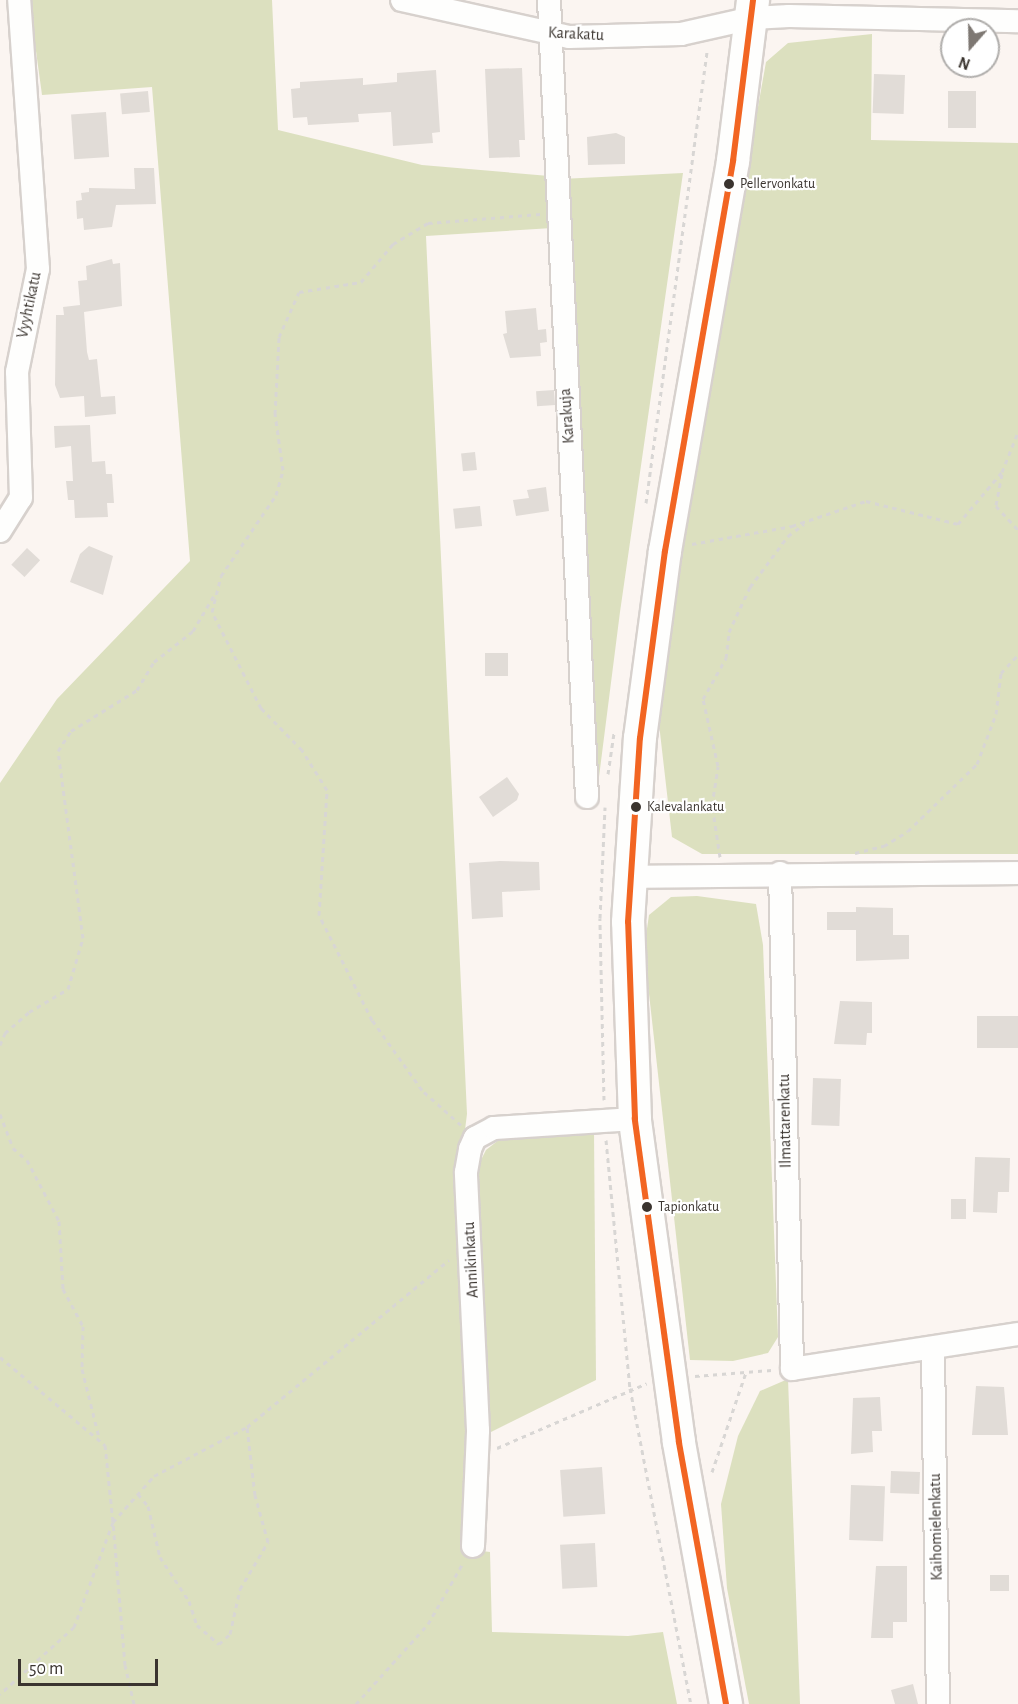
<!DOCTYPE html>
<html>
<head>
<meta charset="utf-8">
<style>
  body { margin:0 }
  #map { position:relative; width:1018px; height:1704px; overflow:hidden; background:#fbf5f1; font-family:"Alegreya Sans",sans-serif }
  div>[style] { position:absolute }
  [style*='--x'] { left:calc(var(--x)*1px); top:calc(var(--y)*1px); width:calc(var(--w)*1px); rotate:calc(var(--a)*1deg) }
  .green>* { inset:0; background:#dce0bf }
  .building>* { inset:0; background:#e1dcd7; transform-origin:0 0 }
  .path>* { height:3px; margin-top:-1.5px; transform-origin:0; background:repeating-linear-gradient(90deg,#d8d6d4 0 4.5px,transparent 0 9px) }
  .roads { filter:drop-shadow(2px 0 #d7d1cd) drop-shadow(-2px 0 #d7d1cd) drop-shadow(0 2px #d7d1cd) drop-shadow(0 -2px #d7d1cd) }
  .street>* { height:22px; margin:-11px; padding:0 11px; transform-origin:11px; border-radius:11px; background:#fefefd }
  .secondary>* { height:32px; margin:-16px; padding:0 16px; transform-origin:16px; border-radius:16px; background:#fefefd }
  .bus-1>* { height:6px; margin:-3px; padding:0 3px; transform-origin:3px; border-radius:3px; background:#f26522 }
  .dots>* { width:16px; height:16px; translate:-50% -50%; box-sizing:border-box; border:3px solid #fff; border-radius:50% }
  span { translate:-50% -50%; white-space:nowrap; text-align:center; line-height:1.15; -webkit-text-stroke:4.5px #fff; paint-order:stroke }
  .bus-label { font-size:14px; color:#3a342f }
  .left { translate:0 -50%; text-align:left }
  .street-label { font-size:16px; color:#3a342f }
  .north { position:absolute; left:940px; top:18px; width:60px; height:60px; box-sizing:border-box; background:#fff; border:2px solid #b0aeac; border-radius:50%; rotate:200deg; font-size:16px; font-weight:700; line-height:24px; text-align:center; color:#3a342f }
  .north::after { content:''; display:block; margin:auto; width:21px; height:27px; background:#7e7873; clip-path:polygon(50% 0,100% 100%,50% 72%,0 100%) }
  .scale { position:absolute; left:18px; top:1659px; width:140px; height:27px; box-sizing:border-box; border:3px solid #3a342f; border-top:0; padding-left:8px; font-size:18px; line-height:21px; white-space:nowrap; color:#3a342f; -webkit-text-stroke:4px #fff; paint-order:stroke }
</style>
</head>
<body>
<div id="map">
  <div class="green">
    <i style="clip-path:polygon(29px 0,272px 0,278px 130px,422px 165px,549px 176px,552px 228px,426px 236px,467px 1114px,460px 1170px,468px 1438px,466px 1549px,490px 1552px,492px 1632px,628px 1636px,663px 1632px,677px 1704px,0 1704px,0 783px,57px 699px,190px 561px,152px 87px,42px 95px)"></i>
    <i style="clip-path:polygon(872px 34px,871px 140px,1018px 143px,1018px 854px,702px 854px,672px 837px,659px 724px,695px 461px,766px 62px,788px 43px)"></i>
    <i style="clip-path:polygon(683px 173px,620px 612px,599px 777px,592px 769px,561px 179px)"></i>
    <i style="clip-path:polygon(697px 896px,756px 904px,763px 945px,778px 1337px,768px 1353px,733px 1361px,690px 1360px,644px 949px,649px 915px,671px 897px)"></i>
    <i style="clip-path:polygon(594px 1132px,596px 1380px,485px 1435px,477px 1168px,486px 1150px,500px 1139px)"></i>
    <i style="clip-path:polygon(788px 1379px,800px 1704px,749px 1704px,727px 1588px,721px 1504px,738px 1436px,760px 1391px)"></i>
  </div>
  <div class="building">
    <i style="clip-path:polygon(522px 68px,525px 140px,519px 140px,520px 157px,489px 158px,485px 69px)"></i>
    <i style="clip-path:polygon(436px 70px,440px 132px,432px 133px,433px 143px,393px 146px,391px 112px,358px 114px,359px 122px,308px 125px,307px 117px,293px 118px,291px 89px,300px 88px,300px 82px,363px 78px,363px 85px,397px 82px,397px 73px)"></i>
    <i style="left:874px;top:74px;width:31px;height:39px;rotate:2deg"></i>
    <i style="left:148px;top:91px;width:21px;height:28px;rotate:85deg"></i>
    <i style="left:948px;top:91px;width:28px;height:37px"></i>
    <i style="left:106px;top:112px;width:45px;height:35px;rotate:86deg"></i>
    <i style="clip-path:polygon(616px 133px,625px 137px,625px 164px,588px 165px,587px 137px)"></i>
    <i style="clip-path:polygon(134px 168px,154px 168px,156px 204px,116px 205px,112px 227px,84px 230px,83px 218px,77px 219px,76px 201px,82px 200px,81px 193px,89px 192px,89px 188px,135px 189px)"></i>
    <i style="clip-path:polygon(112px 259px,113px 264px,120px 263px,122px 306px,84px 312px,87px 352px,89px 360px,97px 359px,101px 397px,115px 396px,116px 414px,85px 417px,84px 396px,60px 398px,55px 385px,56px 315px,64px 315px,63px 307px,80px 305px,78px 281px,87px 280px,86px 266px)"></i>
    <i style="clip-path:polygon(536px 308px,538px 330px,546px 329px,547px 342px,540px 343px,541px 356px,510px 358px,503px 334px,507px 333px,505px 311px)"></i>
    <i style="left:554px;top:390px;width:15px;height:18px;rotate:86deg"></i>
    <i style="clip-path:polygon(90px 425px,92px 462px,105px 461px,106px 474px,112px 474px,114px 503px,107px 503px,108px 517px,75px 518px,74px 500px,68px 500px,66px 481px,73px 481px,71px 446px,55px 448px,54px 426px)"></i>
    <i style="left:475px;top:452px;width:18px;height:14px;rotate:84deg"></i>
    <i style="clip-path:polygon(546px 487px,549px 511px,516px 516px,513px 500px,529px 498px,527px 490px)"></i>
    <i style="left:480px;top:506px;width:20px;height:27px;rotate:84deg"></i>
    <i style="clip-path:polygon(89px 546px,113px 556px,103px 595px,70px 582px,80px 554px)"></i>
    <i style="left:27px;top:548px;width:18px;height:23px;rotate:43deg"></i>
    <i style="left:485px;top:653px;width:23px;height:23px"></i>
    <i style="clip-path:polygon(507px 777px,519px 794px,517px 800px,493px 817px,479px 797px)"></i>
    <i style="clip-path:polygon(500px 861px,539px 862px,540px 890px,502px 892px,503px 917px,472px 919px,469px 863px)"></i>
    <i style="clip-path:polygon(856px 907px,893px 908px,893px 935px,909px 935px,909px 959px,856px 961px,856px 930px,827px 930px,827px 912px,856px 912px)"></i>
    <i style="clip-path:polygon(840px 1001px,872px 1002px,872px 1033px,867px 1033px,866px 1045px,834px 1044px)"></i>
    <i style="left:977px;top:1016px;width:41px;height:32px"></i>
    <i style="left:813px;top:1078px;width:28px;height:47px;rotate:2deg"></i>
    <i style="clip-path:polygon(975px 1157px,1010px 1158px,1009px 1192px,998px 1192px,997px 1213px,973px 1212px)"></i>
    <i style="left:951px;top:1199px;width:15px;height:20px"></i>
    <i style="clip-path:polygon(976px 1386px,1004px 1387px,1008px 1435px,972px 1435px)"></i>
    <i style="clip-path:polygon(880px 1397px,882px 1431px,872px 1431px,873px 1452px,851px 1454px,853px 1398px)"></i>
    <i style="left:602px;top:1467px;width:47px;height:42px;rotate:86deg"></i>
    <i style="left:891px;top:1471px;width:29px;height:22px;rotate:2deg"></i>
    <i style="left:851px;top:1485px;width:34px;height:55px;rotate:2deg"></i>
    <i style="left:595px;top:1543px;width:44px;height:35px;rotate:87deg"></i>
    <i style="clip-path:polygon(876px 1566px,907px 1566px,907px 1622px,893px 1622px,893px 1638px,871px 1638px)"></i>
    <i style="left:990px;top:1575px;width:19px;height:16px"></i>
    <i style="clip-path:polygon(913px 1684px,918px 1704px,895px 1704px,891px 1690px)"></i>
  </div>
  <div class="path">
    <i style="--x:1002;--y:474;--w:33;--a:101"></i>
    <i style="--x:996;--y:506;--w:33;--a:47"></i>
    <i style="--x:646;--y:503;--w:458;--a:-82.3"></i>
    <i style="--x:692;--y:544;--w:102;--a:-10.2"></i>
    <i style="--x:792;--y:526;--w:78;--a:-18.7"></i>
    <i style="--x:866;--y:501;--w:95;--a:14"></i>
    <i style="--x:958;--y:524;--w:68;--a:-49.8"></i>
    <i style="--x:1002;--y:472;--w:43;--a:-68.2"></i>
    <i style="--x:608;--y:774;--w:41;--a:-81.7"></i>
    <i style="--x:855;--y:853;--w:30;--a:-14"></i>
    <i style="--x:884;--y:846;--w:28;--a:-32"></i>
    <i style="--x:908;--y:831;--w:96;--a:-44.2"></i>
    <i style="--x:977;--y:764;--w:53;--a:-69.2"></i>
    <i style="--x:996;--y:714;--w:41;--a:-83"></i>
    <i style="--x:1001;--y:673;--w:25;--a:-47"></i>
    <i style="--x:720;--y:857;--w:53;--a:-98.7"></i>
    <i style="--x:712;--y:805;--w:39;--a:-81"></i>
    <i style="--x:718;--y:766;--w:69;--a:-102.6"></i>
    <i style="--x:703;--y:699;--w:47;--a:-60.7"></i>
    <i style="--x:726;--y:658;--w:26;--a:-83"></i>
    <i style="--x:729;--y:632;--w:50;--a:-65"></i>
    <i style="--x:750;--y:587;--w:64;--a:-53.3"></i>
    <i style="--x:788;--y:536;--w:20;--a:-37"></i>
    <i style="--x:0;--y:1045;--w:13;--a:-67"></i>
    <i style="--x:5;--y:1033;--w:32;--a:-41"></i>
    <i style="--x:29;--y:1012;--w:45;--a:-30.5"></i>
    <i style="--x:68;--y:989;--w:53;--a:-73.6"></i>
    <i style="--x:83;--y:938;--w:189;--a:-97.6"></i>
    <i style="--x:58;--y:751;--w:24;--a:-57"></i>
    <i style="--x:71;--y:731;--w:78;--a:-31.8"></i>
    <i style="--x:137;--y:690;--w:33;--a:-59"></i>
    <i style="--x:154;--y:662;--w:50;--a:-38.5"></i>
    <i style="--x:193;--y:631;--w:45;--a:-59.5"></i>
    <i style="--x:604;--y:1100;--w:182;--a:-91.3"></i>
    <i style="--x:600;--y:918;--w:111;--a:-87.4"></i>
    <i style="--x:0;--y:1114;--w:36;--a:69"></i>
    <i style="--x:13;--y:1148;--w:18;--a:41"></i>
    <i style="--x:27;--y:1160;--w:69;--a:62.3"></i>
    <i style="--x:59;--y:1221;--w:68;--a:86.6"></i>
    <i style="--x:63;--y:1289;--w:42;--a:61.6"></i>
    <i style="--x:83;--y:1326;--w:43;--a:91.3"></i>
    <i style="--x:82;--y:1369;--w:70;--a:76"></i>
    <i style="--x:461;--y:1125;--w:52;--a:-138.1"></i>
    <i style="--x:422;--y:1090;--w:86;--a:-125.5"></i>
    <i style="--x:372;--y:1020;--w:118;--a:-116.8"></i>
    <i style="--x:319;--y:915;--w:125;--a:-86.3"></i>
    <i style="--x:327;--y:790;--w:47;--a:-122"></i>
    <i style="--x:302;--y:750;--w:59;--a:-134.3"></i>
    <i style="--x:261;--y:708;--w:108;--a:-117"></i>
    <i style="--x:212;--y:612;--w:37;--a:-76"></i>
    <i style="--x:221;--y:576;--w:98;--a:-55.8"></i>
    <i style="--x:276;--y:495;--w:26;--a:-74"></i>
    <i style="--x:283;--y:470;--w:57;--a:-98.1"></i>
    <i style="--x:275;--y:414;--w:77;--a:-87"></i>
    <i style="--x:279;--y:337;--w:49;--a:-66"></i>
    <i style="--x:299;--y:292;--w:63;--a:-9.2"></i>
    <i style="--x:361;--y:282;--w:50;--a:-49.9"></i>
    <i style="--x:393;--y:244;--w:41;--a:-31"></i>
    <i style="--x:428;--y:223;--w:113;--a:-4.6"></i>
    <i style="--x:606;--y:1140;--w:249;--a:84.5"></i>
    <i style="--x:630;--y:1388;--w:322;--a:79.1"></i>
    <i style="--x:0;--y:1357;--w:137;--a:40"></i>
    <i style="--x:105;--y:1445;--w:77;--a:84.1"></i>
    <i style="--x:113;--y:1522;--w:112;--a:110.4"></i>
    <i style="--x:74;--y:1627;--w:100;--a:137.8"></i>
    <i style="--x:695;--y:1376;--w:77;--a:-4.5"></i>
    <i style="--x:497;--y:1448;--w:163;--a:-23.4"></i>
    <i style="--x:712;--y:1472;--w:106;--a:-71.2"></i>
    <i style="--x:138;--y:1494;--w:16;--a:50"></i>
    <i style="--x:148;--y:1506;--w:52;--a:76.8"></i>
    <i style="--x:160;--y:1557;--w:53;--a:56.6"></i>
    <i style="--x:189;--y:1601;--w:25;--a:72"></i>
    <i style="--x:197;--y:1625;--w:29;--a:41"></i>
    <i style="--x:219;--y:1644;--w:15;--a:-42"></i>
    <i style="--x:230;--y:1634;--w:46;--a:-77.5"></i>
    <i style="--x:240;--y:1589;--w:55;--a:-59.2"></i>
    <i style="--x:268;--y:1542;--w:49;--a:-105.5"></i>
    <i style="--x:255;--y:1495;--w:68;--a:-96.7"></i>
    <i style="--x:134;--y:1704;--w:40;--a:-103"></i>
    <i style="--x:125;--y:1665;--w:144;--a:-94.8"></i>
    <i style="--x:113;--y:1522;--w:62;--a:-48.3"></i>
    <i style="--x:154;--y:1476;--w:105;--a:-27.8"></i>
    <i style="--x:247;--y:1427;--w:262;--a:-39.6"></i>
    <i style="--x:356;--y:1704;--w:108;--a:-48"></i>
    <i style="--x:428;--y:1624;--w:70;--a:-60.2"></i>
  </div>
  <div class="roads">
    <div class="street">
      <i style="--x:402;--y:0;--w:171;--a:12.5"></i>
      <i style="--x:569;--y:37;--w:112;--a:-1.5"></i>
      <i style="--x:681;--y:34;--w:73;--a:-12.7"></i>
      <i style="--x:752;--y:18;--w:37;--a:-3"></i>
      <i style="--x:789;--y:16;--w:229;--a:1.3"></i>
      <i style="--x:549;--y:0;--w:798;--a:87.27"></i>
      <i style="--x:0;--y:531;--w:39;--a:-58"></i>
      <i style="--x:21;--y:498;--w:126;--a:-91.8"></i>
      <i style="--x:17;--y:372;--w:105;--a:-78.5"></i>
      <i style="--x:38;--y:269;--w:270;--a:-94"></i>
      <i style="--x:780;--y:873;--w:496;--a:88.6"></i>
      <i style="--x:792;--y:1369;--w:229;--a:-8.8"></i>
      <i style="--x:629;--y:877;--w:389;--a:-0.6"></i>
      <i style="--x:933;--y:1350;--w:354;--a:89.2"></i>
      <i style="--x:473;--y:1546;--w:116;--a:-87.5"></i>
      <i style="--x:478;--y:1430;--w:258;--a:-92.7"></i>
      <i style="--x:466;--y:1172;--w:23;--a:-80"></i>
      <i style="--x:470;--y:1149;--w:12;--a:-66"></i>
      <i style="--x:475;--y:1138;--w:21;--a:-28"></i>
      <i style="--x:494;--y:1128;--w:141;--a:-3.7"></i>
    </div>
    <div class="secondary">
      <i style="--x:726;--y:1704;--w:266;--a:-100.2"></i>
      <i style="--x:679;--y:1442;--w:326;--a:-97.8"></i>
      <i style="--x:635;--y:1119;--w:197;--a:-92"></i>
      <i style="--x:628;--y:922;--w:184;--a:-86.3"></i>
      <i style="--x:640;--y:738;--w:189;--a:-82.4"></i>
      <i style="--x:665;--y:551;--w:396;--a:-80.1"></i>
      <i style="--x:733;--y:161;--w:162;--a:-82.9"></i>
    </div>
  </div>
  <div class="bus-1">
    <i style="--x:726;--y:1704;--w:266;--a:-100.2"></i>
    <i style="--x:679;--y:1442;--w:326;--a:-97.8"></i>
    <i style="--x:635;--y:1119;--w:197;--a:-92"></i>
    <i style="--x:628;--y:922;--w:184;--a:-86.3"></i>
    <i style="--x:640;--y:738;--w:189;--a:-82.4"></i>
    <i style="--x:665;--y:551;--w:396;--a:-80.1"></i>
    <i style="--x:733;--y:161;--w:162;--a:-82.9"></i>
  </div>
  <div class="dots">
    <i style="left:729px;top:184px;background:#3a342f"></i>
    <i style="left:636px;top:807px;background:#3a342f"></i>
    <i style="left:647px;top:1207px;background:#3a342f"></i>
  </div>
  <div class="bus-label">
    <span class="left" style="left:740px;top:184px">Pellervonkatu</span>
    <span class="left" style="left:647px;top:807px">Kalevalankatu</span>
    <span class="left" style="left:658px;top:1207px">Tapionkatu</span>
  </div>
  <div class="street-label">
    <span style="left:576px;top:34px;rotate:3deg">Karakatu</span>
    <span style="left:29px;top:305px;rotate:-78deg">Vyyhtikatu</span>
    <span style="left:567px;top:416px;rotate:-94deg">Karakuja</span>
    <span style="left:785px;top:1121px;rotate:-91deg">Ilmattarenkatu</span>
    <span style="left:471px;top:1260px;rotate:-93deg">Annikinkatu</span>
    <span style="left:936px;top:1527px;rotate:-91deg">Kaihomielenkatu</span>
  </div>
  <div class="north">N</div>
  <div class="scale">50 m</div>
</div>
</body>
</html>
